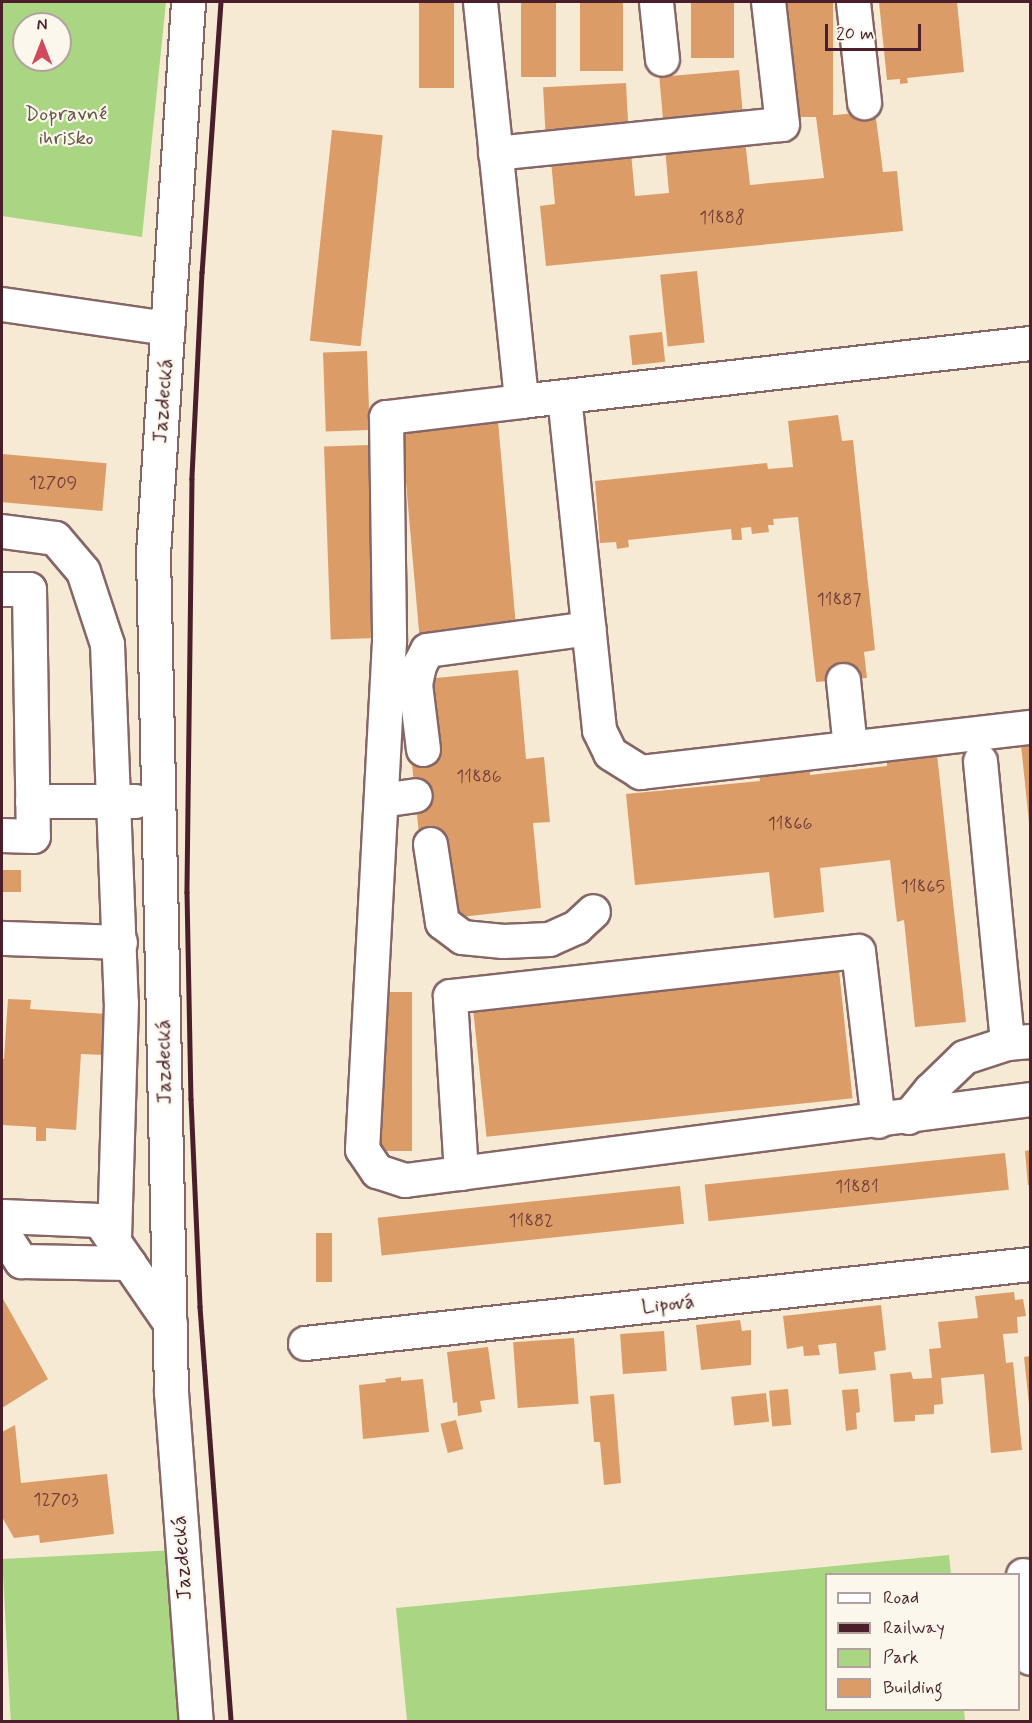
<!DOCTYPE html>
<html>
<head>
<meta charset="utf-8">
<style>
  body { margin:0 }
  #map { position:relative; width:1032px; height:1723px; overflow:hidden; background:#f6ead5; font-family:Mynerve,sans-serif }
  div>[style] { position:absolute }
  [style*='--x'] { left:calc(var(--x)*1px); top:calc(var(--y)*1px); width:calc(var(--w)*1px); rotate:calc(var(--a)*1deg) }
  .green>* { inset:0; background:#aad683; transform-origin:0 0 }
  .building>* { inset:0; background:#dc9c67; transform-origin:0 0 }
  .roads { filter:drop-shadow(2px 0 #866666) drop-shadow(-2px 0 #866666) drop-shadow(0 2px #866666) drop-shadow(0 -2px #866666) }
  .minor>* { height:33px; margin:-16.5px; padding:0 16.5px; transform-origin:16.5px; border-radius:16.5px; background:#fff }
  .rail>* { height:4.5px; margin:-2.25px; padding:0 2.25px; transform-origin:2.25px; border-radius:2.25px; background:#4a1f2b }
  span { translate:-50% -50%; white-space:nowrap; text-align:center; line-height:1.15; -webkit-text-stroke:4.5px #fbf7ec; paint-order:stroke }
  .number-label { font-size:18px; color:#6e3e3a }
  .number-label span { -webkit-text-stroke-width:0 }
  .park-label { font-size:21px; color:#675645 }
  .street-label { font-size:21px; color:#4a1f2b }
  .frame { position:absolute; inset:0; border:3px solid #4a1f2b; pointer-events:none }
  .legend { position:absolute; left:825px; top:1573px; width:195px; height:138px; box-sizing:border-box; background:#fbf7ec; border:2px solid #b4a19f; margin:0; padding:8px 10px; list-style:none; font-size:18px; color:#4a1f2b }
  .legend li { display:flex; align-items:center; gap:12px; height:30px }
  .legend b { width:30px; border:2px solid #b4a19f }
  .north { position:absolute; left:12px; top:12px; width:60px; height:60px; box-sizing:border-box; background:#fbf7ec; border:2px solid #b4a19f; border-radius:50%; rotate:0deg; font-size:16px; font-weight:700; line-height:24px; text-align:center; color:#4a1f2b }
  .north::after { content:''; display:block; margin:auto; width:21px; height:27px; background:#d1495b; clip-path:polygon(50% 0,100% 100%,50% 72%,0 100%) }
  .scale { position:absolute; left:825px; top:24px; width:96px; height:27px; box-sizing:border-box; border:3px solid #4a1f2b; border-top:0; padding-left:8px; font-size:18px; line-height:21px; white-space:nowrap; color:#4a1f2b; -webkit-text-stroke:4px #fbf7ec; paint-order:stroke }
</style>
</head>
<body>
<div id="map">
  <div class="green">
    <i style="clip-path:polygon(evenodd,2px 2px,166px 2px,142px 237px,2px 216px,2px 2px,24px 24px,60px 24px,60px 60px,24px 60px,24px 24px)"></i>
    <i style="left:176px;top:1550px;width:171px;height:174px;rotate:87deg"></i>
    <i style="clip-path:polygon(949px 1555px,951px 1574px,826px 1574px,826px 1710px,964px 1710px,965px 1721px,407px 1721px,396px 1608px)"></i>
  </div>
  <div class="building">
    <i style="left:419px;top:2px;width:35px;height:86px"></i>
    <i style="left:521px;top:2px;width:35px;height:75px"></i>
    <i style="left:580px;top:2px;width:43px;height:69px"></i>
    <i style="left:691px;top:2px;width:43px;height:56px"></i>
    <i style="left:783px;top:2px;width:50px;height:115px"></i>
    <i style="clip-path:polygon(879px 2px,957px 2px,964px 72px,907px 78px,908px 83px,900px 84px,900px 79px,887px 80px)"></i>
    <i style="left:739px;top:70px;width:43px;height:80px;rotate:85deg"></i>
    <i style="left:626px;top:83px;width:42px;height:83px;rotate:87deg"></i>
    <i style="clip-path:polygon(875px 111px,883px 172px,897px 171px,903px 231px,546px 266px,540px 206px,555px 204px,551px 161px,631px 153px,635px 196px,669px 193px,665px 148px,745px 140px,750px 185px,824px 178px,816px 117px)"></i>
    <i style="left:332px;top:130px;width:51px;height:212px;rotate:6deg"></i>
    <i style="left:697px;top:271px;width:72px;height:37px;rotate:84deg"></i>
    <i style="left:662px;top:332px;width:30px;height:33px;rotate:84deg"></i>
    <i style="left:367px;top:351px;width:79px;height:44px;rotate:88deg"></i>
    <i style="clip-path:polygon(838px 415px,842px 441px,853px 440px,875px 650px,864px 652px,867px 678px,816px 682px,798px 517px,773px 519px,774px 525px,768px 525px,769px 532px,752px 534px,751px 527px,741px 528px,742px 540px,732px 540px,731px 529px,628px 540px,629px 547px,617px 549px,616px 542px,600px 543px,595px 481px,767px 463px,768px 469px,793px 467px,788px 421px)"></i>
    <i style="left:498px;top:421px;width:210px;height:97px;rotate:85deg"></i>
    <i style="left:369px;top:445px;width:193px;height:45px;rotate:88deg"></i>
    <i style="left:2px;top:454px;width:105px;height:48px;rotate:5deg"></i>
    <i style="clip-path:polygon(518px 670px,526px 759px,544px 757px,550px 822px,533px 823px,541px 908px,452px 918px,420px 845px,411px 754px,426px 679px)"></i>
    <i style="clip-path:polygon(1030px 744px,1030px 822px,1029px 822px,1021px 745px)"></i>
    <i style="clip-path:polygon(937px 754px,966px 1022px,915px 1027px,904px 920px,897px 922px,890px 860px,820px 868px,824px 912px,774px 918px,769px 872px,635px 885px,626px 794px,760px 781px,759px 773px,810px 768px,810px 775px,887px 766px,887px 759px)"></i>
    <i style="left:2px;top:870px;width:19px;height:22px"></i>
    <i style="left:839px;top:970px;width:129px;height:368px;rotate:84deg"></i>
    <i style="left:374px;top:992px;width:38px;height:159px"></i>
    <i style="clip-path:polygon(8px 999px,31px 1000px,30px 1009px,107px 1014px,104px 1055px,81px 1054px,76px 1130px,46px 1128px,46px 1141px,36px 1141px,36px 1127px,2px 1125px,2px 1059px,4px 1059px)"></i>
    <i style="clip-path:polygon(1030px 1150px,1030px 1185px,1028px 1185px,1025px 1151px)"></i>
    <i style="left:1005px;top:1153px;width:37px;height:302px;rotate:84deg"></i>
    <i style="left:680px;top:1186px;width:38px;height:304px;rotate:84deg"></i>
    <i style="left:316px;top:1233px;width:16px;height:49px"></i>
    <i style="clip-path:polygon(1014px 1292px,1015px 1300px,1023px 1299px,1026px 1316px,1017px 1317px,1018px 1333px,1003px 1334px,1006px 1363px,1013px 1362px,1022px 1450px,991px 1453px,984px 1374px,941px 1378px,943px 1404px,934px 1405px,934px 1414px,915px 1415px,915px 1421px,894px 1422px,890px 1374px,911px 1372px,913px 1379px,932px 1378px,929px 1349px,941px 1348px,938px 1322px,978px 1318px,975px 1296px)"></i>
    <i style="clip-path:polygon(2px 1297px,48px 1379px,2px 1408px)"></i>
    <i style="clip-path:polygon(881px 1305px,886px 1350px,874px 1352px,876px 1370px,839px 1374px,836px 1343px,818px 1345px,820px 1355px,804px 1356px,803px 1346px,787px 1349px,783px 1316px)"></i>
    <i style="clip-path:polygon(740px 1320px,742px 1331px,751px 1330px,751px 1365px,701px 1370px,696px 1325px)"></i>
    <i style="left:664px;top:1331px;width:40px;height:44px;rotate:86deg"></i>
    <i style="left:574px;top:1338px;width:66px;height:61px;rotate:86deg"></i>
    <i style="clip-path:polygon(488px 1347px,495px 1399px,480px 1401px,482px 1412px,458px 1416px,457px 1402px,453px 1403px,447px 1352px)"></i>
    <i style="clip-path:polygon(1030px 1356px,1030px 1404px,1029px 1404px,1024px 1357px)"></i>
    <i style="clip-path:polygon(401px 1377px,401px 1381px,423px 1379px,429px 1432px,363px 1439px,359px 1385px,386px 1382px,385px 1379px)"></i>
    <i style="left:788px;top:1389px;width:36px;height:19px;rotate:85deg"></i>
    <i style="clip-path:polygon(858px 1389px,860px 1412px,856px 1413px,857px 1429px,846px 1431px,842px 1390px)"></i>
    <i style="left:766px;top:1393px;width:29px;height:35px;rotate:84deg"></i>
    <i style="clip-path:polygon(614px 1394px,621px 1483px,604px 1485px,600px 1442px,594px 1442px,590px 1396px)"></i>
    <i style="left:456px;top:1420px;width:30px;height:16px;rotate:76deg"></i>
    <i style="clip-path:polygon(15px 1425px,21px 1483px,107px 1474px,114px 1534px,40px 1543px,39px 1535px,14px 1538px,2px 1517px,2px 1432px)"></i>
  </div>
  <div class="roads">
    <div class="minor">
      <i style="--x:188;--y:2;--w:553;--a:93.63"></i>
      <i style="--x:153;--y:554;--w:838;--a:88.77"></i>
      <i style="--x:171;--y:1392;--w:331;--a:85.7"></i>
      <i style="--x:480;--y:2;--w:401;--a:84.1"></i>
      <i style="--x:521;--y:401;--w:512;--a:-6.5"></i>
      <i style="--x:656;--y:2;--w:57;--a:84"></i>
      <i style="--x:853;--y:2;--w:101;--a:83.7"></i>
      <i style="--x:495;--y:153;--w:288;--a:-5.8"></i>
      <i style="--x:782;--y:124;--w:123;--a:-96.5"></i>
      <i style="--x:2;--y:304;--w:167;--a:8.3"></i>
      <i style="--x:564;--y:396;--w:336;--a:84"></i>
      <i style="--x:599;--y:730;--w:25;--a:64"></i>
      <i style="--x:610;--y:753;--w:36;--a:32"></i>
      <i style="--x:640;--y:772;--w:393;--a:-6.6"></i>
      <i style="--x:521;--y:401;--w:136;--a:173.2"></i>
      <i style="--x:386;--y:417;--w:224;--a:89.2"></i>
      <i style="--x:389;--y:641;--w:509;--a:93.04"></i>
      <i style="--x:362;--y:1149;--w:27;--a:56"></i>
      <i style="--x:377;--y:1171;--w:29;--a:18"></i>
      <i style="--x:405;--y:1180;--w:630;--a:-7.38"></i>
      <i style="--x:2;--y:531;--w:53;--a:7.5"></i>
      <i style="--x:55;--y:538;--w:43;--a:49.7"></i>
      <i style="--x:83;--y:571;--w:77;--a:71.8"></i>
      <i style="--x:107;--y:644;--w:358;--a:87.8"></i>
      <i style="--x:121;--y:1002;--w:241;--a:91.7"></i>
      <i style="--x:2;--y:589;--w:27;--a:0"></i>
      <i style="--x:29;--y:589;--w:247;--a:89.1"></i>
      <i style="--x:33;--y:836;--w:31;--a:-178"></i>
      <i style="--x:843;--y:680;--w:68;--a:84.1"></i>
      <i style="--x:423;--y:749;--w:65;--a:-97"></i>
      <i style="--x:415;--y:684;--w:19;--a:-78"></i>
      <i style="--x:419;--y:665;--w:17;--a:-62"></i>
      <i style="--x:427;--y:650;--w:163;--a:-7.7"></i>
      <i style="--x:980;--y:761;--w:283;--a:84.5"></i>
      <i style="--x:381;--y:800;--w:34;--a:-8"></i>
      <i style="--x:32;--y:801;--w:103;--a:0"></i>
      <i style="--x:430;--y:844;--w:79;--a:81.3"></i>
      <i style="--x:442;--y:922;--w:25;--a:37"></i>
      <i style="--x:462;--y:937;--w:41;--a:5.6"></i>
      <i style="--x:503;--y:941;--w:46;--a:-2.5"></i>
      <i style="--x:549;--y:939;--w:30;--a:-24"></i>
      <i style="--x:576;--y:927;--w:23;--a:-43"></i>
      <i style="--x:2;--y:938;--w:118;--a:1.9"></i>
      <i style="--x:908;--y:1117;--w:35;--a:-51"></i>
      <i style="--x:930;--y:1090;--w:47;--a:-44.1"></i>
      <i style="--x:964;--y:1057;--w:45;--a:-18"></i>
      <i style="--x:1007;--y:1043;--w:23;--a:-5"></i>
      <i style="--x:461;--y:1173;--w:177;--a:-93.6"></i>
      <i style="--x:450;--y:996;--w:410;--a:-6.3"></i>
      <i style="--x:858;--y:951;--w:171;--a:83.3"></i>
      <i style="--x:2;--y:1216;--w:97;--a:2.4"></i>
      <i style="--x:99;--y:1220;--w:125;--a:55.4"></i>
      <i style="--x:2;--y:1232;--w:35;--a:57"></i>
      <i style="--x:21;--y:1261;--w:108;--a:1.1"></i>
      <i style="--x:305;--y:1343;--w:729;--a:-6.22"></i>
      <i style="--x:1023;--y:1575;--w:83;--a:85.2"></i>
    </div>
  </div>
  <div class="rail">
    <i style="--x:221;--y:2;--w:271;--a:94"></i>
    <i style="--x:202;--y:272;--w:207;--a:92.8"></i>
    <i style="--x:192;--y:479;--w:413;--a:90.7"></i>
    <i style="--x:187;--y:892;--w:207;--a:88.9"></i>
    <i style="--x:191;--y:1099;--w:208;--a:87.5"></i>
    <i style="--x:200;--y:1307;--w:416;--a:85.7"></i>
  </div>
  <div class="number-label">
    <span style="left:722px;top:218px">11888</span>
    <span style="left:53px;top:483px">12709</span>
    <span style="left:839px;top:600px">11887</span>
    <span style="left:479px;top:777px">11886</span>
    <span style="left:790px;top:824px">11866</span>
    <span style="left:923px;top:887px">11865</span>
    <span style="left:857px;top:1187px">11881</span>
    <span style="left:531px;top:1221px">11882</span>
    <span style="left:56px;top:1500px">12703</span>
  </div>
  <div class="park-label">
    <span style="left:66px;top:126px">Dopravné<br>ihrisko</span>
  </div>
  <div class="street-label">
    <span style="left:163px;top:401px;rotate:-86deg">Jazdecká</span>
    <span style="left:164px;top:1062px;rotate:-91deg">Jazdecká</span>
    <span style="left:668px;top:1304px;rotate:-6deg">Lipová</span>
    <span style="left:182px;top:1558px;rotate:-94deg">Jazdecká</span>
  </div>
  <div class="frame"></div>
  <ul class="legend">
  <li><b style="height:8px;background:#fff"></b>Road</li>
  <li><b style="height:8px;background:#4a1f2b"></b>Railway</li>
  <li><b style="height:16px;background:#aad683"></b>Park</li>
  <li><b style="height:16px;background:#dc9c67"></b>Building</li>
  </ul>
  <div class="north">N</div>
  <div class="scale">20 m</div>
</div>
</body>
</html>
